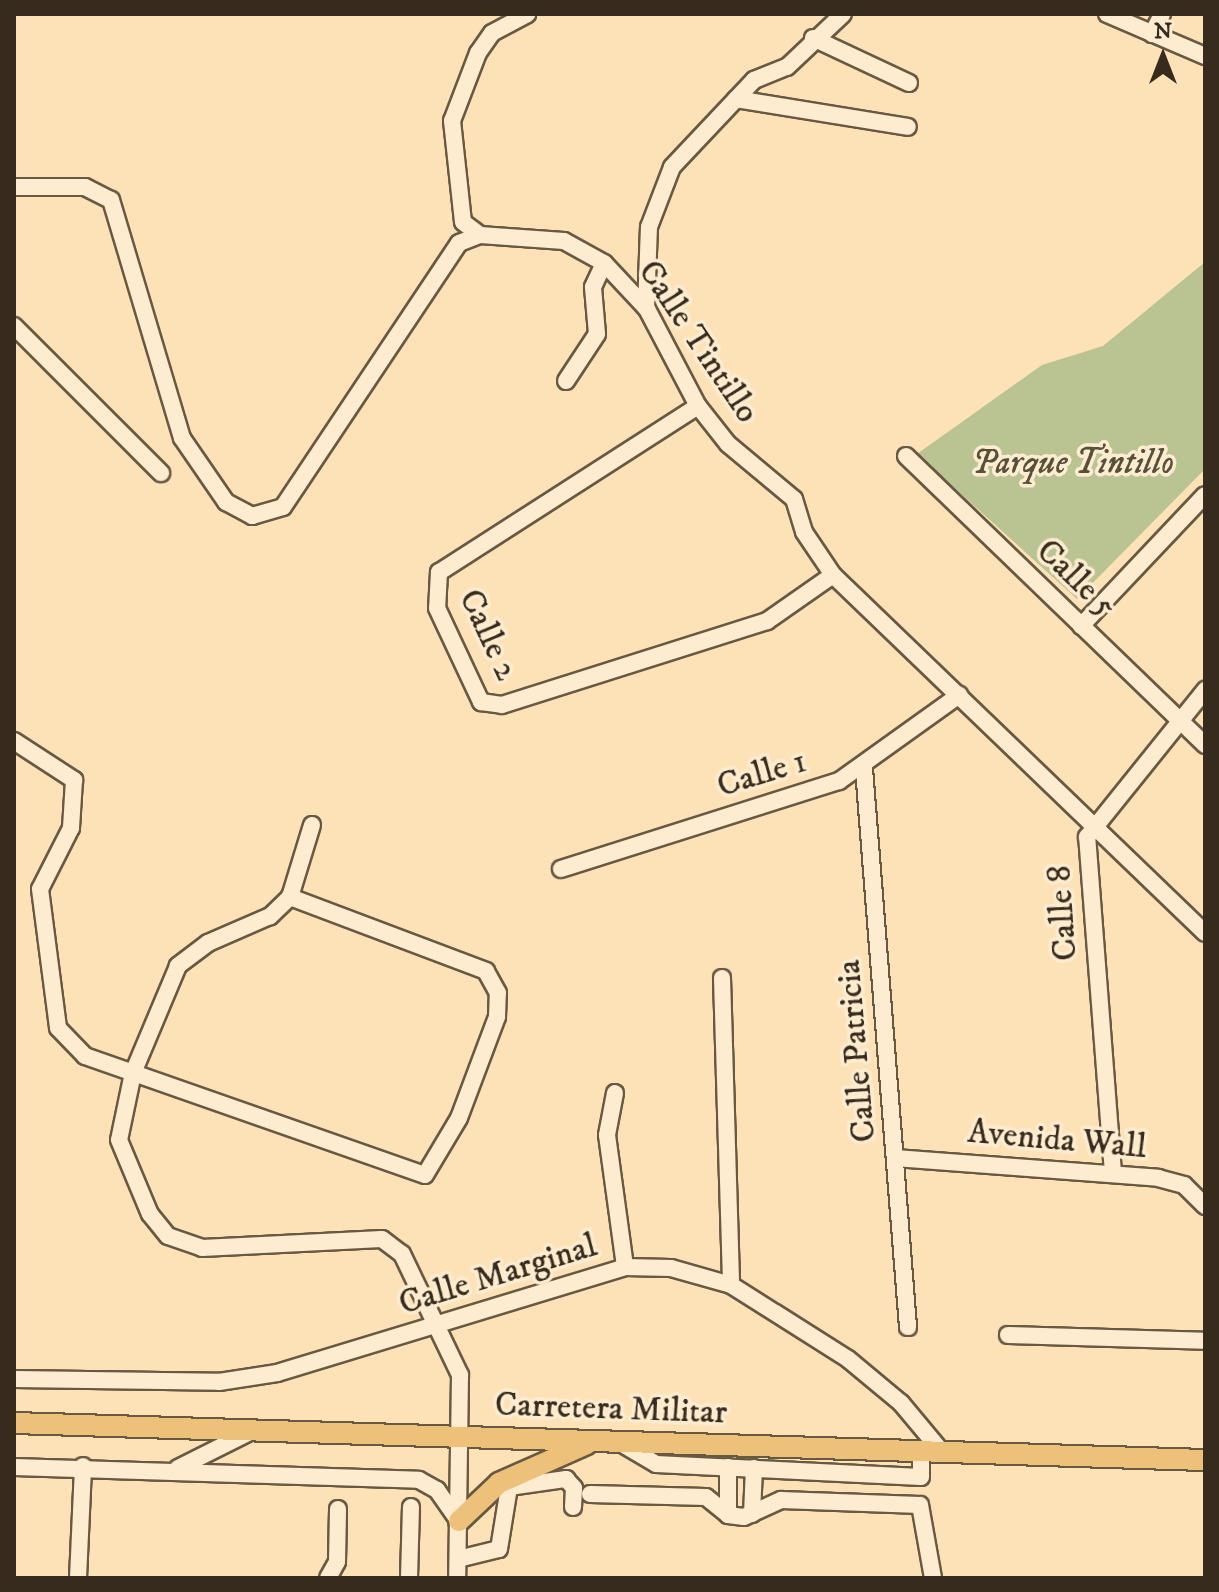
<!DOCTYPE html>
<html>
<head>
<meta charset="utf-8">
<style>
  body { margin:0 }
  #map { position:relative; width:1219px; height:1592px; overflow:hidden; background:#fce2b6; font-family:"IM FELL DW Pica",serif }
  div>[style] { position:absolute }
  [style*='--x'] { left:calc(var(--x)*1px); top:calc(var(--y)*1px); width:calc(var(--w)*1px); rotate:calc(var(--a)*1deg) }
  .green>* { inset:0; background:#b9c492 }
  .roads { filter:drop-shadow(2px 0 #685942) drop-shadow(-2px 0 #685942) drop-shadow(0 2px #685942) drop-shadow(0 -2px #685942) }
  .minor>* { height:16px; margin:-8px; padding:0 8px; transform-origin:8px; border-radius:8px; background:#fdecd0 }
  .major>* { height:20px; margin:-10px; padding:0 10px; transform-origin:10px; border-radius:10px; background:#eec17b }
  span { translate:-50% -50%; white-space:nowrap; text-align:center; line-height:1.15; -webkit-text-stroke:7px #fdecd0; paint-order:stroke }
  .street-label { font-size:34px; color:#362b1c }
  .park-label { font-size:34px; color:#57513a; font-style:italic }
  .frame { position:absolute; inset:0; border:16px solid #362b1c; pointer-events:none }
  .north { position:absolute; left:1123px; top:16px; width:80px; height:80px; -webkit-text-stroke:6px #fdecd0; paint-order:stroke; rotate:0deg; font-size:22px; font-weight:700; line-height:32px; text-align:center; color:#362b1c }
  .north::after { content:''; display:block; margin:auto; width:28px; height:36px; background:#362b1c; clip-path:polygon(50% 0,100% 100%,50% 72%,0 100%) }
</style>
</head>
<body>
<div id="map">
  <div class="green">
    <i style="clip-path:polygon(1205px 262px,1205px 469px,1077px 599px,917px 454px,1042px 365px,1103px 346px)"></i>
  </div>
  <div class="roads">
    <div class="minor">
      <i style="--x:1107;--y:14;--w:107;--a:23.2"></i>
      <i style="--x:1152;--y:34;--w:22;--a:-63"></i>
      <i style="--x:813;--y:38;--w:106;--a:25.1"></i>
      <i style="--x:736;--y:99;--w:174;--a:9.2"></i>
      <i style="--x:14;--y:187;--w:71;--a:0"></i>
      <i style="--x:85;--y:187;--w:29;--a:27"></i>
      <i style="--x:111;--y:200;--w:248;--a:73.4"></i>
      <i style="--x:182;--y:438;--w:78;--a:55.5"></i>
      <i style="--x:226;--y:502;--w:30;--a:28"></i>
      <i style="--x:252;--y:516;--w:32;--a:-16"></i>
      <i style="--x:283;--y:507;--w:317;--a:-56.3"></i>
      <i style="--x:459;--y:243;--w:22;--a:-21"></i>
      <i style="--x:480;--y:235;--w:84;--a:4.1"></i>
      <i style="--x:564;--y:241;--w:46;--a:28.8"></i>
      <i style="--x:604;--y:263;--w:63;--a:46.9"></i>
      <i style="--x:647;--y:309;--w:110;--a:62.3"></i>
      <i style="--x:698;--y:406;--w:48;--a:51.7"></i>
      <i style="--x:728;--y:444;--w:86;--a:39.8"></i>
      <i style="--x:794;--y:499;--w:34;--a:73"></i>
      <i style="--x:804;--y:532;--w:52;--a:56"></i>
      <i style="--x:833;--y:575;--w:516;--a:43.9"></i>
      <i style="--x:480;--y:235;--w:21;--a:-143"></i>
      <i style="--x:463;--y:222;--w:102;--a:-96.2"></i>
      <i style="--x:452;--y:121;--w:73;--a:-69.1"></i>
      <i style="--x:478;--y:53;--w:24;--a:-55"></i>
      <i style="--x:492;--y:33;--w:40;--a:-28"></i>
      <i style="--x:646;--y:308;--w:81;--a:-87.9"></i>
      <i style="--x:649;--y:227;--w:64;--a:-69"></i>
      <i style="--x:672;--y:167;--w:120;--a:-46.7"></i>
      <i style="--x:754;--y:80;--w:35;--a:-22"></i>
      <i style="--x:787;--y:67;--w:77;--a:-43.4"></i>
      <i style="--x:14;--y:326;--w:208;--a:45"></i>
      <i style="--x:566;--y:381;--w:56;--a:-56.6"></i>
      <i style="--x:597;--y:334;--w:47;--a:-94.9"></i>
      <i style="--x:593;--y:287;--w:26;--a:-65"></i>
      <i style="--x:698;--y:406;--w:308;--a:147.3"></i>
      <i style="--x:439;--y:572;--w:36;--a:93"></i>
      <i style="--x:437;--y:608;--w:104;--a:64.9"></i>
      <i style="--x:481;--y:702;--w:21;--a:8"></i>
      <i style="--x:502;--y:705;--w:278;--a:-17.6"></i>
      <i style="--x:767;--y:621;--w:80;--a:-34.9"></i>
      <i style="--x:906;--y:456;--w:416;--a:44"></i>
      <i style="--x:1081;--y:626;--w:180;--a:-46.6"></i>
      <i style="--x:14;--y:741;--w:72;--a:33"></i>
      <i style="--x:74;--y:780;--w:48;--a:93.6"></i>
      <i style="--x:71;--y:828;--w:68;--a:116.9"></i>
      <i style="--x:40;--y:889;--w:140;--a:82.6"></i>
      <i style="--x:58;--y:1028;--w:39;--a:46"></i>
      <i style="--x:85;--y:1056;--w:360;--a:19.3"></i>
      <i style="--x:425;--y:1175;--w:66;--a:-59.2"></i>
      <i style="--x:459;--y:1118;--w:108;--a:-69.4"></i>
      <i style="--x:497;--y:1017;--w:24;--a:-88"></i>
      <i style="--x:498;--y:993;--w:25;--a:-119"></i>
      <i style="--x:486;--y:971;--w:210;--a:-159.3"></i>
      <i style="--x:864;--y:769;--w:560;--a:85.49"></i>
      <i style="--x:312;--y:825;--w:75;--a:107"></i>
      <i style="--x:290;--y:897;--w:28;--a:136"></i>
      <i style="--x:270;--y:916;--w:68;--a:156.5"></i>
      <i style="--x:208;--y:943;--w:38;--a:143"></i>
      <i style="--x:178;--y:966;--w:116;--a:112.8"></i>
      <i style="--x:133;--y:1073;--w:68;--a:101.8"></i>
      <i style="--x:119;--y:1140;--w:80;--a:67.3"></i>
      <i style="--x:150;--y:1214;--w:28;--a:51"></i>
      <i style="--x:168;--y:1236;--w:36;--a:19"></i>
      <i style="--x:202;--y:1248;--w:180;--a:-2.9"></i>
      <i style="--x:382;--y:1239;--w:25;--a:37"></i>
      <i style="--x:402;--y:1254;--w:134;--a:64.4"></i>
      <i style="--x:460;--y:1375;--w:203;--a:90.8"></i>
      <i style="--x:561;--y:869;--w:292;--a:-17.6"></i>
      <i style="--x:839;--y:781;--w:148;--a:-35.6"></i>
      <i style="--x:722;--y:978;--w:307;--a:88.3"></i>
      <i style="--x:615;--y:1093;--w:43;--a:100.8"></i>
      <i style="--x:607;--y:1135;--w:133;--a:82.2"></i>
      <i style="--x:895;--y:1158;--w:264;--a:4.3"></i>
      <i style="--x:1158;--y:1178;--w:27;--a:15"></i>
      <i style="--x:1184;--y:1185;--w:30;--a:45"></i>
      <i style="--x:1113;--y:1173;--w:337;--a:-94.4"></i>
      <i style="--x:1087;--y:837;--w:189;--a:-51.2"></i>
      <i style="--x:1008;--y:1335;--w:197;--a:1.7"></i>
      <i style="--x:14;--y:1379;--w:205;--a:0.8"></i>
      <i style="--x:219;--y:1382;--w:59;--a:-8.8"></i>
      <i style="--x:277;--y:1373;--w:364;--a:-16.9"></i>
      <i style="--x:625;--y:1267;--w:46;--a:1.2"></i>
      <i style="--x:671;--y:1268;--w:62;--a:15.8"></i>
      <i style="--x:731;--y:1285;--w:138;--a:32.3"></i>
      <i style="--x:848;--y:1359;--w:69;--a:39.7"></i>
      <i style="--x:901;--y:1403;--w:64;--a:50.1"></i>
      <i style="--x:619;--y:1442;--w:43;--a:30.7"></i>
      <i style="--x:656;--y:1464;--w:265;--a:2.8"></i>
      <i style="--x:921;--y:1477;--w:25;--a:-90"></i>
      <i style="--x:14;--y:1467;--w:405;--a:1.8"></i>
      <i style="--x:419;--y:1480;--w:21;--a:29"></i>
      <i style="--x:437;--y:1490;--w:38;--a:55"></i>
      <i style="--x:728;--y:1467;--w:48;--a:90"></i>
      <i style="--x:178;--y:1468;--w:85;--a:-26.6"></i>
      <i style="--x:590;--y:1494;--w:116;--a:1.5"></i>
      <i style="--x:706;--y:1497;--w:28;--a:39"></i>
      <i style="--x:728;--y:1515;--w:16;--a:7"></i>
      <i style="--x:744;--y:1517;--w:41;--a:-24.7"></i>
      <i style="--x:781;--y:1500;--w:139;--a:2.1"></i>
      <i style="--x:920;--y:1505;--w:74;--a:79.9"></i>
      <i style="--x:752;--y:1514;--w:46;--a:-87.5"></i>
      <i style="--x:458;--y:1559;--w:42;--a:-13.7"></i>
      <i style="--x:499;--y:1549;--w:63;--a:-80.8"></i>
      <i style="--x:509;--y:1487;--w:58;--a:-8"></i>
      <i style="--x:566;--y:1479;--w:12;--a:48"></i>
      <i style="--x:574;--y:1488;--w:19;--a:93"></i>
      <i style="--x:78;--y:1578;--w:112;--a:-87.4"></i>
      <i style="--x:328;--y:1578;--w:18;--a:-61"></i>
      <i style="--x:337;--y:1562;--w:53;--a:-88.9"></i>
      <i style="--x:409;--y:1578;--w:71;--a:-88.4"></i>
    </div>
    <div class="major">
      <i style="--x:14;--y:1423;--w:1192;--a:1.78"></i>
      <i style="--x:459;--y:1521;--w:55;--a:-43.5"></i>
      <i style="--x:499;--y:1483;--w:96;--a:-23.9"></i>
    </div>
  </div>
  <div class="street-label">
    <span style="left:698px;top:342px;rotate:56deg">Calle Tintillo</span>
    <span style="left:1076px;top:579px;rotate:44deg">Calle 5</span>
    <span style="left:488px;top:635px;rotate:65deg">Calle 2</span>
    <span style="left:762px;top:774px;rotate:-17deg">Calle 1</span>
    <span style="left:1063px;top:913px;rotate:-94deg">Calle 8</span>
    <span style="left:857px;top:1051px;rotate:-95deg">Calle Patricia</span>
    <span style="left:1057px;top:1140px;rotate:5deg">Avenida Wall</span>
    <span style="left:498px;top:1275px;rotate:-17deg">Calle Marginal</span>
    <span style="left:611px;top:1409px;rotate:2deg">Carretera Militar</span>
  </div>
  <div class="park-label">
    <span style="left:1073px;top:464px">Parque Tintillo</span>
  </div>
  <div class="frame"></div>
  <div class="north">N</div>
</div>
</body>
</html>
